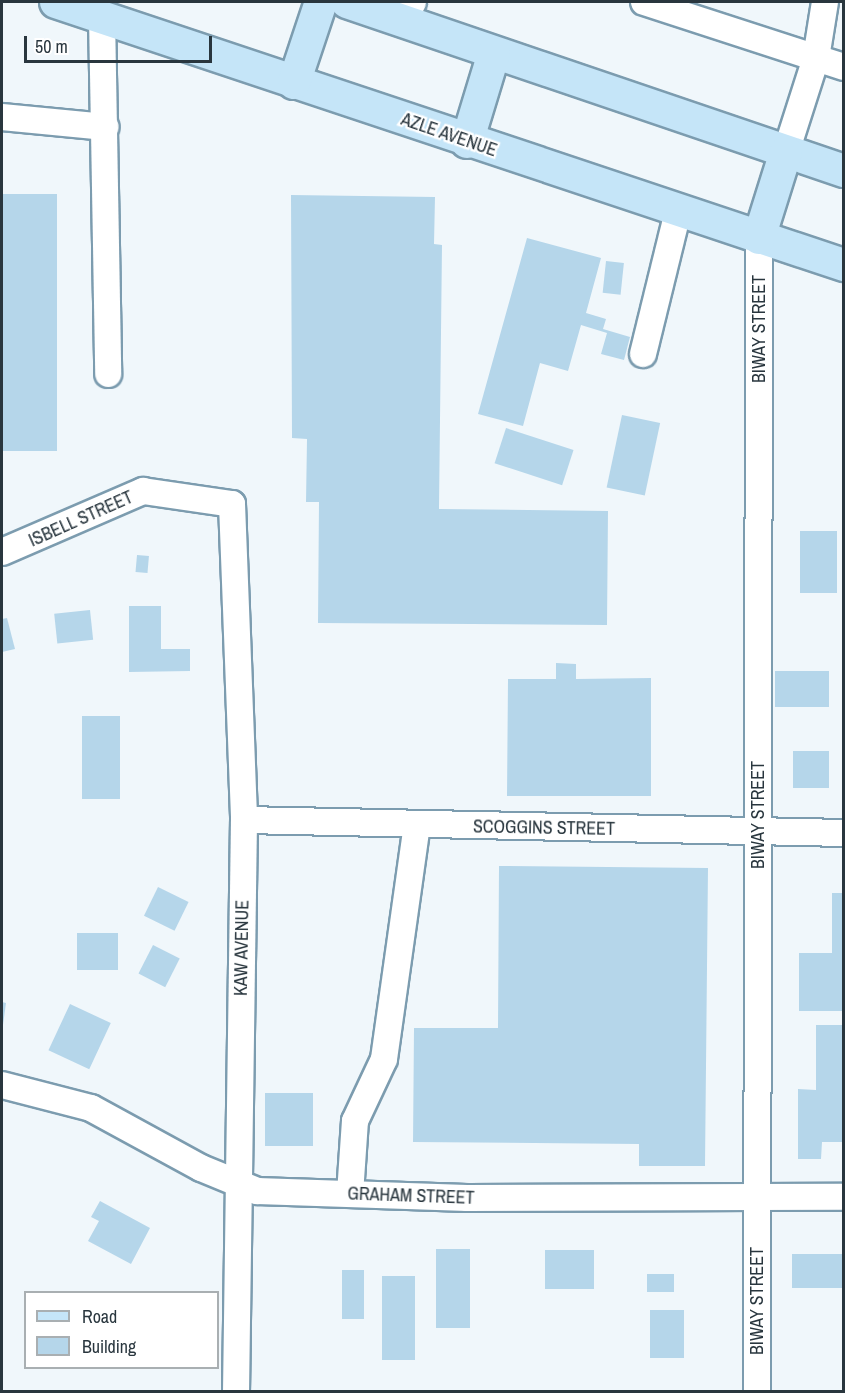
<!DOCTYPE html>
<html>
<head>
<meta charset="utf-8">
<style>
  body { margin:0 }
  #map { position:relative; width:845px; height:1393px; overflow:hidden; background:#f0f7fb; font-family:"Archivo Narrow",sans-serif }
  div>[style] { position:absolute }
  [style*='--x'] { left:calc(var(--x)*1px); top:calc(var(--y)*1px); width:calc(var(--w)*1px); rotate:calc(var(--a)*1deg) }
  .building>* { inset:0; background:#b5d6ea; transform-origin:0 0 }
  .roads { filter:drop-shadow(2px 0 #7c9caf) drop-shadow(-2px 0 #7c9caf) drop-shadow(0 2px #7c9caf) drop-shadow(0 -2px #7c9caf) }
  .minor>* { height:26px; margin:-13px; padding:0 13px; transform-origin:13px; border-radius:13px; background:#fff }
  .major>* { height:32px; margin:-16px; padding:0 16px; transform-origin:16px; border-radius:16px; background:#c5e5f8 }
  span { translate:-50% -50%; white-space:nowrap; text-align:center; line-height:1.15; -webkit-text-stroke:4.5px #fff; paint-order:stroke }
  .street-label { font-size:18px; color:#29363e }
  .frame { position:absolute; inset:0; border:3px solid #29363e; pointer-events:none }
  .legend { position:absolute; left:24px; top:1291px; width:195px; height:78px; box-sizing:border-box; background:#fff; border:2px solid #a9afb2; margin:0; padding:8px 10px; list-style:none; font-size:18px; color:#29363e }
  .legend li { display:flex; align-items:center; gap:12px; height:30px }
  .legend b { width:30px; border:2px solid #a9afb2 }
  .scale { position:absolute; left:24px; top:36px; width:188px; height:27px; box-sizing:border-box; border:3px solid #29363e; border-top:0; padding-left:8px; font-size:18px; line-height:21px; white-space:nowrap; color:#29363e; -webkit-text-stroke:4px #fff; paint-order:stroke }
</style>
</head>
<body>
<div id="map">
  <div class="building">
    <i style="left:57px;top:194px;width:257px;height:55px;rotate:90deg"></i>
    <i style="clip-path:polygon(291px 195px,435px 197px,434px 244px,442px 245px,439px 509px,608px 511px,607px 625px,318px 623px,319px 502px,306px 502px,307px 439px,292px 438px)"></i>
    <i style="clip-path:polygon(527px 238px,601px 258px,586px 313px,606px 319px,603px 329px,630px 337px,624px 360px,601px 354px,607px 333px,581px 325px,568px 371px,540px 363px,523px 426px,478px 414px)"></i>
    <i style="left:606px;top:261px;width:18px;height:32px;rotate:6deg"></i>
    <i style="left:622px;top:415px;width:39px;height:74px;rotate:12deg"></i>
    <i style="left:506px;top:428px;width:71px;height:37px;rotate:18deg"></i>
    <i style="left:800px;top:531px;width:37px;height:62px"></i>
    <i style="left:137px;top:555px;width:12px;height:17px;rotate:5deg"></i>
    <i style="clip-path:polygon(129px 606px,161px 606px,161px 649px,190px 649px,190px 671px,129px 672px)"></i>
    <i style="left:90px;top:610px;width:30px;height:36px;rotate:84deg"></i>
    <i style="clip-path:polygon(7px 618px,15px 649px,2px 652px,2px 619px)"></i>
    <i style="clip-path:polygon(556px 663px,576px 664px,576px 679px,651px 678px,651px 796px,507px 796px,508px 679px,556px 679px)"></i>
    <i style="left:775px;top:671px;width:54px;height:36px"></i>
    <i style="left:82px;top:716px;width:38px;height:83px"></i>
    <i style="left:793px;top:751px;width:36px;height:37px"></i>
    <i style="clip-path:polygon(499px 866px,708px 868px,705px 1166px,639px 1166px,639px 1144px,413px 1142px,414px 1028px,498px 1028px)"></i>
    <i style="left:158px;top:887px;width:34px;height:32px;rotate:26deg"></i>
    <i style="clip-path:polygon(832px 893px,844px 893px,844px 1011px,799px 1011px,799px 953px,832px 953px)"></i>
    <i style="left:77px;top:933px;width:41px;height:37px"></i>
    <i style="left:153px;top:945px;width:30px;height:32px;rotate:27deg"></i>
    <i style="clip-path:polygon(2px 1002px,6px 1003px,3px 1025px,2px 1025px)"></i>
    <i style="left:70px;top:1004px;width:45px;height:51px;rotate:25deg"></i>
    <i style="clip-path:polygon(816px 1025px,844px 1025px,844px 1142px,822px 1142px,821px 1159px,798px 1159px,798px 1089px,816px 1090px)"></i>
    <i style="left:265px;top:1093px;width:48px;height:53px"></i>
    <i style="clip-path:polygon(100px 1201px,150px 1228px,131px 1264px,88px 1241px,99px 1221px,91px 1217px)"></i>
    <i style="left:436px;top:1249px;width:34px;height:79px"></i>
    <i style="left:545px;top:1250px;width:49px;height:39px"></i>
    <i style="left:792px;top:1254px;width:52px;height:34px"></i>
    <i style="left:342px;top:1270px;width:22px;height:49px"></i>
    <i style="left:647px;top:1274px;width:27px;height:18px"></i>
    <i style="left:382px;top:1276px;width:33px;height:84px"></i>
    <i style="left:650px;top:1310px;width:34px;height:48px"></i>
  </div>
  <div class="roads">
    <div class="minor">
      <i style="--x:644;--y:2;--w:181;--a:18"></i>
      <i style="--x:816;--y:58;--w:57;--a:-80.9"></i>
      <i style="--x:102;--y:16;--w:358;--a:89"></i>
      <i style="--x:403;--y:21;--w:21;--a:-62"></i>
      <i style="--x:2;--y:117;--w:104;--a:5.5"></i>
      <i style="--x:786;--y:152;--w:99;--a:-72.3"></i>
      <i style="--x:816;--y:58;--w:29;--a:18"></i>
      <i style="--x:643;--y:354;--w:147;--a:-76.2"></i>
      <i style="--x:2;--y:552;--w:154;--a:-23.4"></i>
      <i style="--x:143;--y:491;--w:90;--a:8.3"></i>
      <i style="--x:232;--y:504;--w:316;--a:87.8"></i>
      <i style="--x:244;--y:820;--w:572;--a:90.8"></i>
      <i style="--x:244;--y:820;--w:600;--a:1.24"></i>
      <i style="--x:2;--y:1085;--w:92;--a:14.5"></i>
      <i style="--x:91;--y:1108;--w:125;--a:28.6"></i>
      <i style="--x:201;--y:1168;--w:61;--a:22.3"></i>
      <i style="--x:257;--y:1191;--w:210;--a:1.9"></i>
      <i style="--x:467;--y:1198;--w:377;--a:-0.2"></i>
      <i style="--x:350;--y:1194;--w:73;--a:-86.1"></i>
      <i style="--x:355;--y:1121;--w:68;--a:-64.9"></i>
      <i style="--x:384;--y:1059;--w:236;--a:-82"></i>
      <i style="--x:757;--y:1392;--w:1154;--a:-89.9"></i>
    </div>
    <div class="major">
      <i style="--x:56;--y:2;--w:831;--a:18.46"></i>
      <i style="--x:347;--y:2;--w:525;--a:18.78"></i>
      <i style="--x:294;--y:83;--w:85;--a:-71.6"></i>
      <i style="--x:467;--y:142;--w:93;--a:-73.1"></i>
      <i style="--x:759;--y:238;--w:90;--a:-72.6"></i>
    </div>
  </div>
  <div class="street-label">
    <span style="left:449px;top:135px;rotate:19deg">AZLE AVENUE</span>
    <span style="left:759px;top:329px;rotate:-90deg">BIWAY STREET</span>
    <span style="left:81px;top:519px;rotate:-24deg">ISBELL STREET</span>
    <span style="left:758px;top:815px;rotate:-90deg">BIWAY STREET</span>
    <span style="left:544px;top:828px;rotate:1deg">SCOGGINS STREET</span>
    <span style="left:242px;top:948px;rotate:-89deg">KAW AVENUE</span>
    <span style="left:411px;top:1196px;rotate:2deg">GRAHAM STREET</span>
    <span style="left:757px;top:1301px;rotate:-90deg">BIWAY STREET</span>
  </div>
  <div class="frame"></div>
  <ul class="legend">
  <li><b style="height:8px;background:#c5e5f8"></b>Road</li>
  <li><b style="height:16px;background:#b5d6ea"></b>Building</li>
  </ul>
  <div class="scale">50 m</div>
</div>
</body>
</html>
